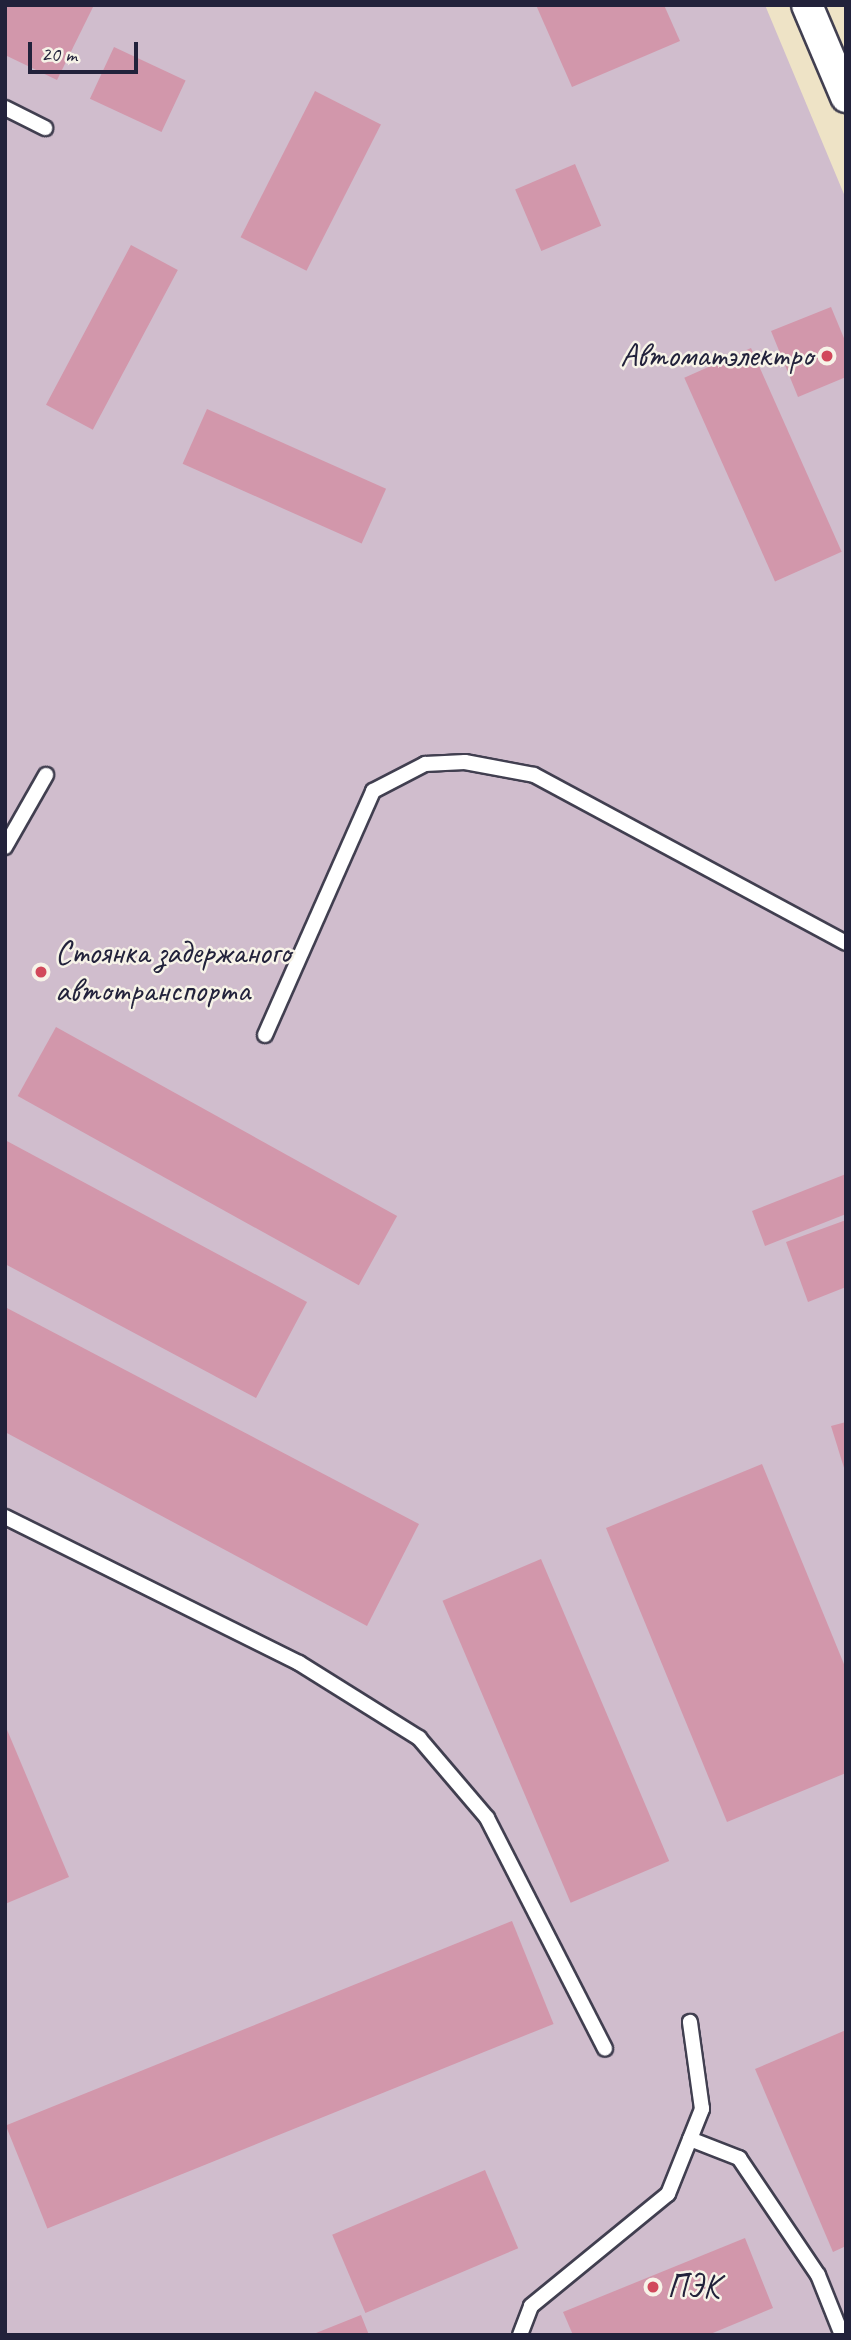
<!DOCTYPE html>
<html>
<head>
<meta charset="utf-8">
<style>
  body { margin:0 }
  #map { position:relative; width:851px; height:2340px; overflow:hidden; background:#eee3c6; font-family:Caveat,sans-serif }
  div>[style] { position:absolute }
  [style*='--x'] { left:calc(var(--x)*1px); top:calc(var(--y)*1px); width:calc(var(--w)*1px); rotate:calc(var(--a)*1deg) }
  .industrial>* { inset:0; background:#d0bdcd }
  .building>* { inset:0; background:#d297ab; transform-origin:0 0 }
  .roads { filter:drop-shadow(2px 0 #413f50) drop-shadow(-2px 0 #413f50) drop-shadow(0 2px #413f50) drop-shadow(0 -2px #413f50) }
  .service>* { height:14px; margin:-7px; padding:0 7px; transform-origin:7px; border-radius:7px; background:#fff }
  .minor>* { height:30px; margin:-15px; padding:0 15px; transform-origin:15px; border-radius:15px; background:#fff }
  .dots>* { width:19px; height:19px; translate:-50% -50%; box-sizing:border-box; border:4px solid #f7f3e8; border-radius:50% }
  span { translate:-50% -50%; white-space:nowrap; text-align:center; line-height:1.15; -webkit-text-stroke:5px #f7f3e8; paint-order:stroke }
  .poi-label { font-size:33px; color:#22223b }
  .right { translate:-100% -50%; text-align:right }
  .left { translate:0 -50%; text-align:left }
  .frame { position:absolute; inset:0; border:7px solid #22223b; pointer-events:none }
  .scale { position:absolute; left:28px; top:42px; width:110px; height:32px; box-sizing:border-box; border:4px solid #22223b; border-top:0; padding-left:9px; font-size:21px; line-height:24px; white-space:nowrap; color:#22223b; -webkit-text-stroke:5px #f7f3e8; paint-order:stroke }
</style>
</head>
<body>
<div id="map">
  <div class="industrial">
    <i style="clip-path:polygon(5px 5px,765px 5px,846px 199px,846px 2335px,5px 2335px)"></i>
  </div>
  <div class="building">
    <i style="clip-path:polygon(5px 5px,94px 5px,57px 80px,5px 55px)"></i>
    <i style="clip-path:polygon(536px 5px,664px 5px,680px 41px,572px 87px)"></i>
    <i style="left:114px;top:47px;width:79px;height:57px;rotate:25deg"></i>
    <i style="left:315px;top:91px;width:74px;height:164px;rotate:27deg"></i>
    <i style="left:575px;top:164px;width:67px;height:65px;rotate:67deg"></i>
    <i style="left:131px;top:245px;width:53px;height:181px;rotate:28deg"></i>
    <i style="clip-path:polygon(831px 307px,846px 343px,846px 377px,798px 397px,771px 331px)"></i>
    <i style="left:751px;top:348px;width:223px;height:73px;rotate:66deg"></i>
    <i style="left:207px;top:409px;width:196px;height:60px;rotate:24deg"></i>
    <i style="left:56px;top:1027px;width:390px;height:79px;rotate:29deg"></i>
    <i style="clip-path:polygon(5px 1140px,307px 1302px,256px 1398px,5px 1264px)"></i>
    <i style="clip-path:polygon(846px 1174px,846px 1214px,765px 1246px,752px 1211px)"></i>
    <i style="clip-path:polygon(846px 1220px,846px 1287px,808px 1302px,786px 1242px)"></i>
    <i style="clip-path:polygon(5px 1307px,419px 1524px,367px 1626px,5px 1432px)"></i>
    <i style="clip-path:polygon(846px 1422px,846px 1471px,845px 1471px,831px 1426px)"></i>
    <i style="clip-path:polygon(762px 1464px,846px 1669px,846px 1773px,727px 1822px,606px 1528px)"></i>
    <i style="left:541px;top:1559px;width:328px;height:107px;rotate:67deg"></i>
    <i style="clip-path:polygon(5px 1725px,69px 1877px,5px 1904px)"></i>
    <i style="left:512px;top:1921px;width:111px;height:546px;rotate:68deg"></i>
    <i style="clip-path:polygon(846px 2030px,846px 2246px,833px 2252px,755px 2069px)"></i>
    <i style="left:485px;top:2170px;width:85px;height:166px;rotate:67deg"></i>
    <i style="clip-path:polygon(745px 2238px,773px 2308px,708px 2335px,573px 2335px,563px 2312px)"></i>
    <i style="clip-path:polygon(361px 2315px,369px 2335px,311px 2335px)"></i>
  </div>
  <div class="roads">
    <div class="service">
      <i style="--x:5;--y:108;--w:45;--a:26.6"></i>
      <i style="--x:5;--y:847;--w:83;--a:-60.3"></i>
      <i style="--x:265;--y:1035;--w:267;--a:-66.1"></i>
      <i style="--x:373;--y:791;--w:59;--a:-27.4"></i>
      <i style="--x:425;--y:764;--w:40;--a:-2.9"></i>
      <i style="--x:465;--y:762;--w:70;--a:10.7"></i>
      <i style="--x:534;--y:775;--w:354;--a:28.3"></i>
      <i style="--x:5;--y:1517;--w:328;--a:26.4"></i>
      <i style="--x:299;--y:1663;--w:142;--a:32"></i>
      <i style="--x:419;--y:1738;--w:105;--a:49.6"></i>
      <i style="--x:487;--y:1818;--w:259;--a:62.9"></i>
      <i style="--x:690;--y:2139;--w:53;--a:21.2"></i>
      <i style="--x:739;--y:2158;--w:141;--a:56"></i>
      <i style="--x:818;--y:2275;--w:65;--a:68.2"></i>
      <i style="--x:520;--y:2335;--w:31;--a:-69"></i>
      <i style="--x:531;--y:2306;--w:177;--a:-39.3"></i>
      <i style="--x:668;--y:2194;--w:92;--a:-68.2"></i>
      <i style="--x:702;--y:2109;--w:88;--a:-97.9"></i>
    </div>
    <div class="minor">
      <i style="--x:807;--y:5;--w:100;--a:67"></i>
    </div>
  </div>
  <div class="dots">
    <i style="left:827px;top:356px;background:#d1495b"></i>
    <i style="left:41px;top:972px;background:#d1495b"></i>
    <i style="left:653px;top:2287px;background:#d1495b"></i>
  </div>
  <div class="poi-label">
    <span class="right" style="left:813px;top:356px">Автоматэлектро</span>
    <span class="left" style="left:55px;top:972px">Стоянка задержаного<br>автотранспорта</span>
    <span class="left" style="left:667px;top:2287px">ПЭК</span>
  </div>
  <div class="frame"></div>
  <div class="scale">20 m</div>
</div>
</body>
</html>
